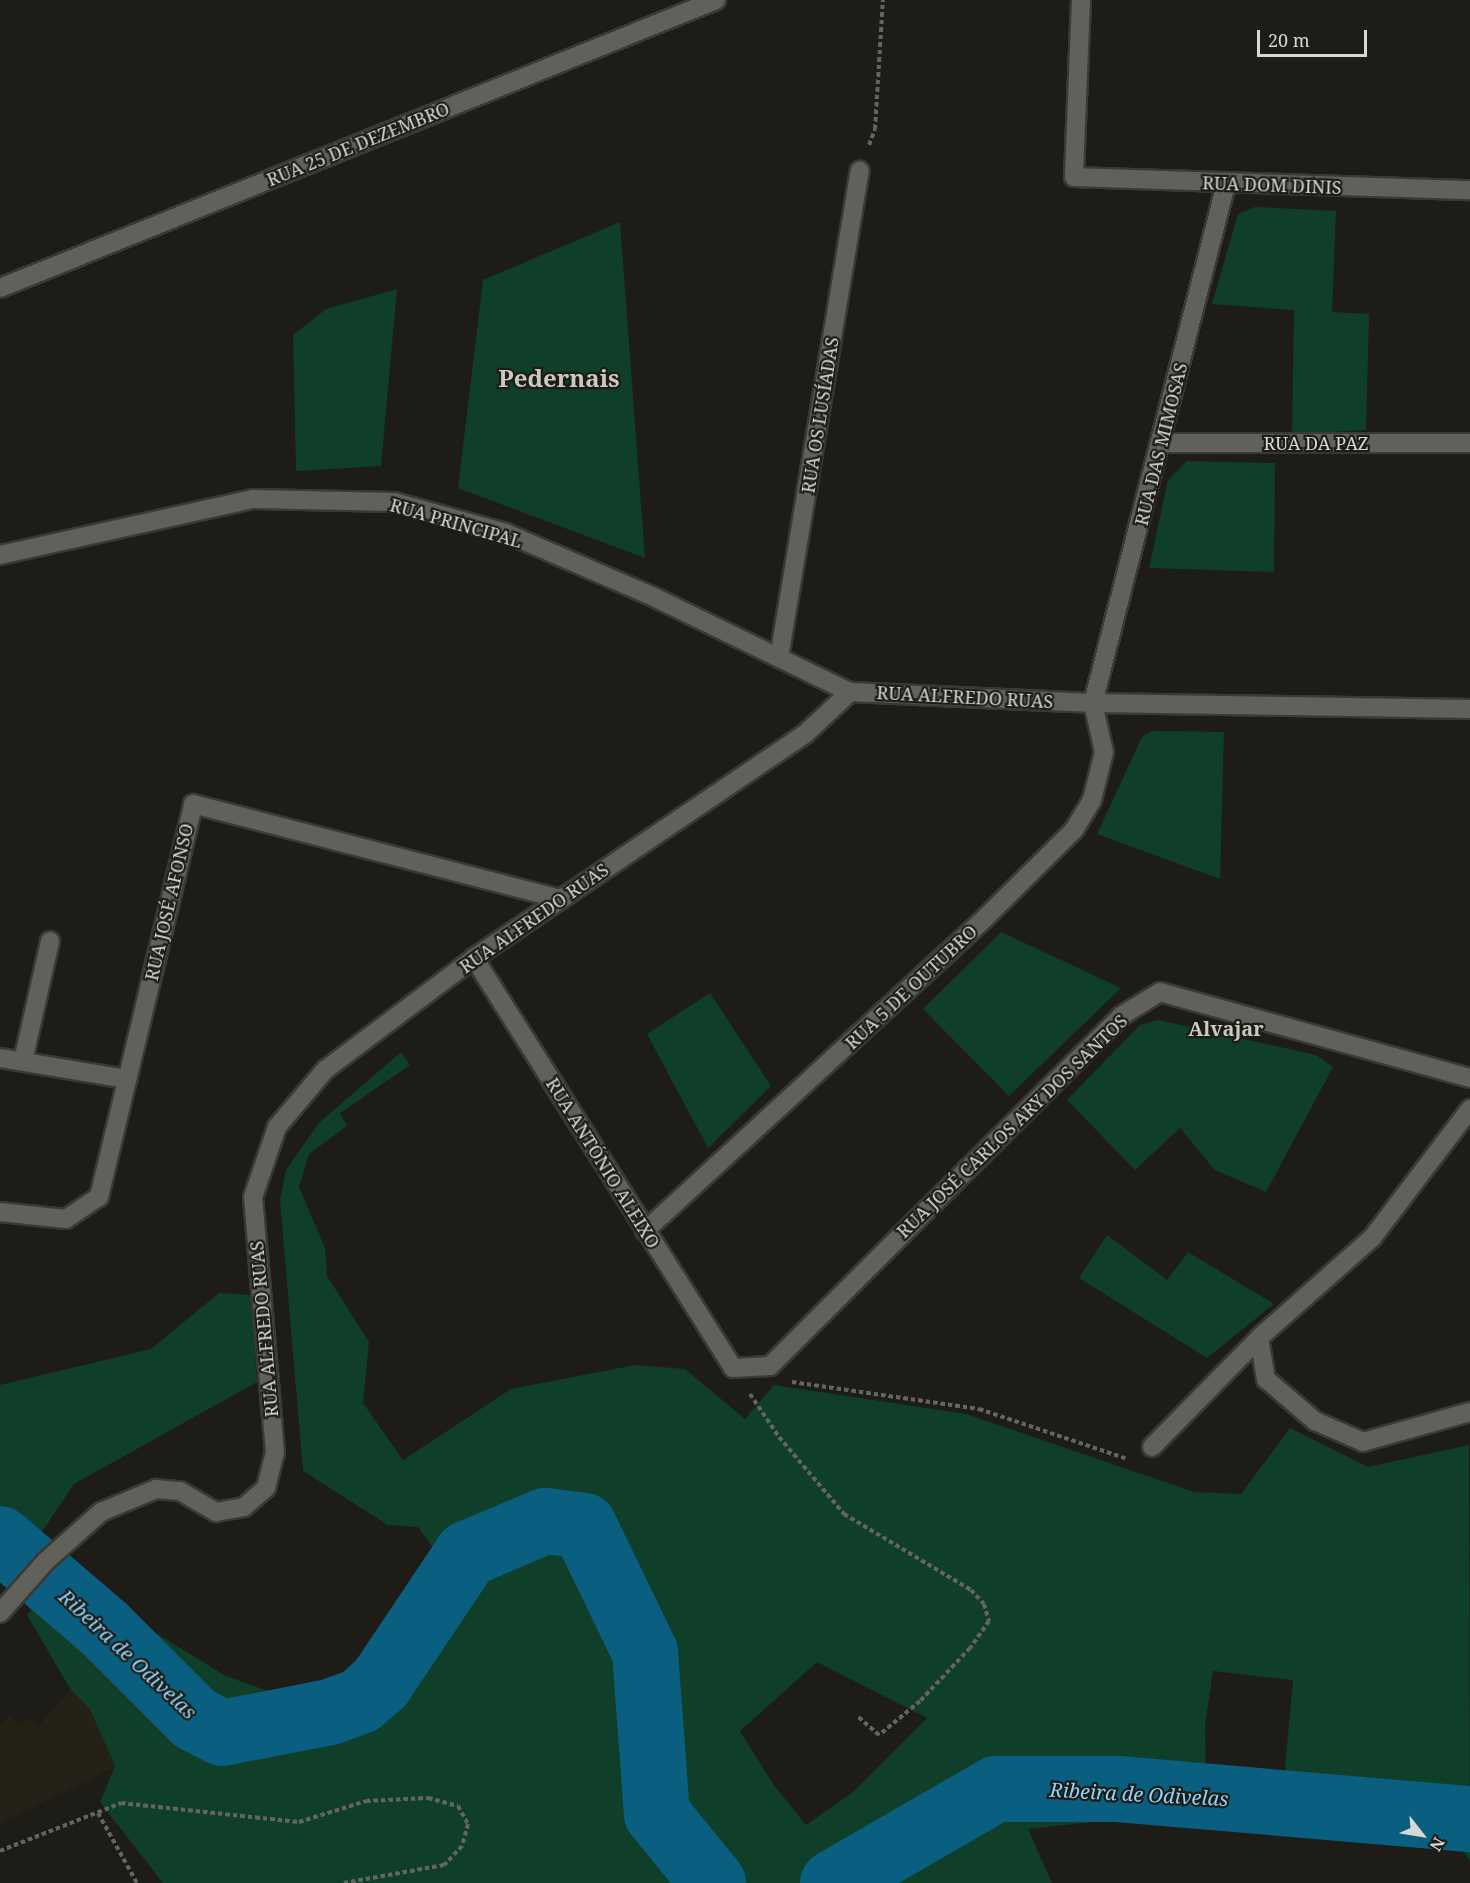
<!DOCTYPE html>
<html>
<head>
<meta charset="utf-8">
<style>
  body { margin:0 }
  #map { position:relative; width:1470px; height:1883px; overflow:hidden; background:#1d1c17; font-family:"Noto Serif",serif }
  div>[style] { position:absolute }
  [style*='--x'] { left:calc(var(--x)*1px); top:calc(var(--y)*1px); width:calc(var(--w)*1px); rotate:calc(var(--a)*1deg) }
  .built>* { inset:0; background:#242217 }
  .green>* { inset:0; background:#0f3f28 }
  .river>* { height:66px; margin:-33px; padding:0 33px; transform-origin:33px; border-radius:33px; background:#0a5e7f }
  .path>* { height:4px; margin-top:-2px; transform-origin:0; background:repeating-linear-gradient(90deg,#656560 0 4.5px,transparent 0 7.5px) }
  .roads { filter:drop-shadow(2px 0 #393936) drop-shadow(-2px 0 #393936) drop-shadow(0 2px #393936) drop-shadow(0 -2px #393936) }
  .lane>* { height:18px; margin:-9px; padding:0 9px; transform-origin:9px; border-radius:9px; background:#61605a }
  .street>* { height:18px; margin:-9px; padding:0 9px; transform-origin:9px; border-radius:9px; background:#61605a }
  span { translate:-50% -50%; white-space:nowrap; text-align:center; line-height:1.15; -webkit-text-stroke:4.5px #1d1c17; paint-order:stroke }
  .street-label { font-size:18px; color:#d7d7d3 }
  .neighbourhood-label { font-size:20px; color:#cac9c2; font-weight:700 }
  .water-label { font-size:20px; color:#8fd3f7; font-style:italic }
  .district-label { font-size:24px; color:#cac9c2; font-weight:700 }
  .north { position:absolute; left:1392px; top:1805px; width:60px; height:60px; -webkit-text-stroke:4px #1d1c17; paint-order:stroke; rotate:121deg; font-size:16px; font-weight:700; line-height:24px; text-align:center; color:#d7d7d3 }
  .north::after { content:''; display:block; margin:auto; width:21px; height:27px; background:#d7d7d3; clip-path:polygon(50% 0,100% 100%,50% 72%,0 100%) }
  .scale { position:absolute; left:1257px; top:30px; width:110px; height:27px; box-sizing:border-box; border:3px solid #d7d7d3; border-top:0; padding-left:8px; font-size:18px; line-height:21px; white-space:nowrap; color:#d7d7d3; -webkit-text-stroke:4px #1d1c17; paint-order:stroke }
</style>
</head>
<body>
<div id="map">
  <div class="built">
    <i style="clip-path:polygon(71px 1690px,90px 1709px,115px 1767px,0 1823px,0 1725px,9px 1715px,19px 1725px,28px 1718px,38px 1726px)"></i>
  </div>
  <div class="green">
    <i style="clip-path:polygon(1255px 207px,1336px 211px,1332px 312px,1369px 314px,1366px 430px,1292px 434px,1294px 310px,1212px 304px,1238px 214px)"></i>
    <i style="clip-path:polygon(620px 222px,645px 558px,458px 488px,483px 280px)"></i>
    <i style="clip-path:polygon(397px 289px,381px 466px,296px 471px,293px 335px,326px 309px)"></i>
    <i style="clip-path:polygon(1187px 461px,1275px 463px,1274px 572px,1149px 568px,1168px 480px)"></i>
    <i style="clip-path:polygon(1152px 731px,1224px 732px,1220px 879px,1097px 834px,1142px 737px)"></i>
    <i style="clip-path:polygon(1001px 932px,1121px 988px,1009px 1096px,923px 1009px)"></i>
    <i style="clip-path:polygon(710px 993px,771px 1086px,708px 1148px,647px 1034px)"></i>
    <i style="clip-path:polygon(1158px 1020px,1316px 1055px,1333px 1067px,1266px 1192px,1215px 1170px,1180px 1128px,1135px 1170px,1067px 1100px,1140px 1025px)"></i>
    <i style="clip-path:polygon(evenodd,401px 1052px,410px 1065px,340px 1113px,347px 1126px,309px 1154px,299px 1187px,325px 1248px,327px 1276px,369px 1342px,363px 1403px,403px 1460px,511px 1389px,635px 1365px,685px 1369px,745px 1419px,774px 1385px,966px 1414px,1194px 1492px,1241px 1494px,1290px 1428px,1368px 1467px,1469px 1445px,1470px 1861px,1451px 1834px,1118px 1819px,1028px 1829px,1052px 1883px,163px 1883px,100px 1802px,115px 1766px,90px 1709px,71px 1690px,27px 1615px,61px 1575px,226px 1676px,285px 1697px,328px 1687px,403px 1612px,444px 1563px,418px 1527px,388px 1525px,303px 1471px,280px 1200px,286px 1170px,319px 1123px,401px 1052px,817px 1662px,927px 1718px,853px 1792px,806px 1825px,773px 1784px,740px 1731px,817px 1662px,401px 1052px,1213px 1671px,1293px 1680px,1284px 1779px,1206px 1777px,1205px 1726px,1213px 1671px)"></i>
    <i style="clip-path:polygon(1107px 1235px,1167px 1280px,1188px 1252px,1274px 1304px,1207px 1358px,1079px 1278px)"></i>
    <i style="clip-path:polygon(219px 1293px,251px 1295px,257px 1382px,74px 1484px,31px 1548px,0 1583px,0 1385px,151px 1349px)"></i>
  </div>
  <div class="river">
    <i style="--x:0;--y:1539;--w:138;--a:40.6"></i>
    <i style="--x:105;--y:1629;--w:127;--a:45"></i>
    <i style="--x:195;--y:1719;--w:30;--a:27"></i>
    <i style="--x:222;--y:1733;--w:110;--a:-11"></i>
    <i style="--x:330;--y:1712;--w:32;--a:-20"></i>
    <i style="--x:360;--y:1701;--w:26;--a:-40"></i>
    <i style="--x:380;--y:1684;--w:156;--a:-56.2"></i>
    <i style="--x:467;--y:1554;--w:85;--a:-22.9"></i>
    <i style="--x:545;--y:1521;--w:39;--a:7"></i>
    <i style="--x:584;--y:1526;--w:140;--a:64.2"></i>
    <i style="--x:645;--y:1652;--w:162;--a:85.8"></i>
    <i style="--x:657;--y:1814;--w:89;--a:50.9"></i>
    <i style="--x:833;--y:1883;--w:188;--a:-30"></i>
    <i style="--x:996;--y:1789;--w:122;--a:0"></i>
    <i style="--x:1118;--y:1789;--w:353;--a:4.9"></i>
  </div>
  <div class="path">
    <i style="--x:869;--y:145;--w:17;--a:-69"></i>
    <i style="--x:875;--y:129;--w:129;--a:-86.5"></i>
    <i style="--x:792;--y:1382;--w:189;--a:8.2"></i>
    <i style="--x:979;--y:1409;--w:157;--a:18.6"></i>
    <i style="--x:750;--y:1394;--w:52;--a:56"></i>
    <i style="--x:779;--y:1437;--w:101;--a:49.8"></i>
    <i style="--x:844;--y:1514;--w:148;--a:30.9"></i>
    <i style="--x:971;--y:1590;--w:19;--a:47"></i>
    <i style="--x:984;--y:1604;--w:18;--a:74"></i>
    <i style="--x:989;--y:1621;--w:33;--a:125"></i>
    <i style="--x:970;--y:1648;--w:73;--a:133.3"></i>
    <i style="--x:920;--y:1701;--w:53;--a:140.3"></i>
    <i style="--x:879;--y:1735;--w:30;--a:-139"></i>
    <i style="--x:98;--y:1813;--w:80;--a:60.9"></i>
    <i style="--x:0;--y:1851;--w:130;--a:-21.6"></i>
    <i style="--x:121;--y:1803;--w:179;--a:6.1"></i>
    <i style="--x:299;--y:1822;--w:70;--a:-17.4"></i>
    <i style="--x:366;--y:1801;--w:62;--a:-2.8"></i>
    <i style="--x:428;--y:1798;--w:31;--a:15"></i>
    <i style="--x:458;--y:1806;--w:21;--a:61"></i>
    <i style="--x:468;--y:1824;--w:23;--a:105"></i>
    <i style="--x:462;--y:1846;--w:26;--a:133"></i>
    <i style="--x:444;--y:1865;--w:102;--a:169.8"></i>
  </div>
  <div class="roads">
    <div class="lane">
      <i style="--x:23;--y:1061;--w:123;--a:-77.3"></i>
      <i style="--x:1152;--y:1447;--w:153;--a:-45.5"></i>
    </div>
    <div class="street">
      <i style="--x:1081;--y:0;--w:177;--a:92.3"></i>
      <i style="--x:1074;--y:177;--w:396;--a:1.9"></i>
      <i style="--x:0;--y:288;--w:772;--a:-21.91"></i>
      <i style="--x:1162;--y:443;--w:308;--a:0"></i>
      <i style="--x:0;--y:555;--w:259;--a:-12.5"></i>
      <i style="--x:253;--y:499;--w:141;--a:1.2"></i>
      <i style="--x:394;--y:502;--w:116;--a:15.5"></i>
      <i style="--x:506;--y:533;--w:163;--a:23.4"></i>
      <i style="--x:656;--y:598;--w:216;--a:25.9"></i>
      <i style="--x:850;--y:692;--w:243;--a:2.6"></i>
      <i style="--x:1093;--y:703;--w:377;--a:0.9"></i>
      <i style="--x:779;--y:658;--w:494;--a:-80.6"></i>
      <i style="--x:474;--y:958;--w:485;--a:57.7"></i>
      <i style="--x:733;--y:1368;--w:37;--a:-3"></i>
      <i style="--x:770;--y:1366;--w:496;--a:-44.9"></i>
      <i style="--x:1121;--y:1016;--w:46;--a:-31.6"></i>
      <i style="--x:1160;--y:992;--w:322;--a:15.5"></i>
      <i style="--x:0;--y:1058;--w:129;--a:9.4"></i>
      <i style="--x:1470;--y:1109;--w:161;--a:127.2"></i>
      <i style="--x:1373;--y:1237;--w:152;--a:138.5"></i>
      <i style="--x:1259;--y:1338;--w:42;--a:80.3"></i>
      <i style="--x:1266;--y:1379;--w:65;--a:40.6"></i>
      <i style="--x:1315;--y:1421;--w:52;--a:23.6"></i>
      <i style="--x:1363;--y:1442;--w:111;--a:-15.7"></i>
      <i style="--x:0;--y:1212;--w:66;--a:6.1"></i>
      <i style="--x:66;--y:1219;--w:40;--a:-34"></i>
      <i style="--x:99;--y:1197;--w:404;--a:-76.5"></i>
      <i style="--x:193;--y:804;--w:380;--a:14.5"></i>
      <i style="--x:645;--y:1231;--w:461;--a:-42.6"></i>
      <i style="--x:984;--y:919;--w:127;--a:-44.7"></i>
      <i style="--x:1074;--y:830;--w:35;--a:-59"></i>
      <i style="--x:1092;--y:800;--w:49;--a:-76"></i>
      <i style="--x:1104;--y:752;--w:50;--a:-102.7"></i>
      <i style="--x:1093;--y:703;--w:536;--a:-75.63"></i>
      <i style="--x:0;--y:1613;--w:69;--a:-48.5"></i>
      <i style="--x:46;--y:1561;--w:74;--a:-41.7"></i>
      <i style="--x:101;--y:1512;--w:60;--a:-22.7"></i>
      <i style="--x:156;--y:1489;--w:24;--a:5"></i>
      <i style="--x:180;--y:1491;--w:42;--a:30.3"></i>
      <i style="--x:216;--y:1512;--w:28;--a:-10"></i>
      <i style="--x:244;--y:1507;--w:29;--a:-41"></i>
      <i style="--x:266;--y:1488;--w:36;--a:-76"></i>
      <i style="--x:275;--y:1453;--w:257;--a:-94.9"></i>
      <i style="--x:253;--y:1197;--w:74;--a:-71.1"></i>
      <i style="--x:277;--y:1127;--w:75;--a:-49.9"></i>
      <i style="--x:325;--y:1070;--w:186;--a:-36.9"></i>
      <i style="--x:474;--y:958;--w:400;--a:-34.1"></i>
      <i style="--x:805;--y:734;--w:62;--a:-43"></i>
    </div>
  </div>
  <div class="street-label">
    <span style="left:358px;top:144px;rotate:-22deg">RUA 25 DE DEZEMBRO</span>
    <span style="left:1272px;top:185px;rotate:2deg">RUA DOM DINIS</span>
    <span style="left:820px;top:415px;rotate:-81deg">RUA OS LUSÍADAS</span>
    <span style="left:1316px;top:443px">RUA DA PAZ</span>
    <span style="left:1161px;top:444px;rotate:-76deg">RUA DAS MIMOSAS</span>
    <span style="left:456px;top:523px;rotate:16deg">RUA PRINCIPAL</span>
    <span style="left:965px;top:697px;rotate:3deg">RUA ALFREDO RUAS</span>
    <span style="left:169px;top:902px;rotate:-77deg">RUA JOSÉ AFONSO</span>
    <span style="left:534px;top:918px;rotate:-35deg">RUA ALFREDO RUAS</span>
    <span style="left:911px;top:987px;rotate:-43deg">RUA 5 DE OUTUBRO</span>
    <span style="left:1012px;top:1126px;rotate:-44deg">RUA JOSÉ CARLOS ARY DOS SANTOS</span>
    <span style="left:603px;top:1163px;rotate:58deg">RUA ANTÓNIO ALEIXO</span>
    <span style="left:264px;top:1329px;rotate:-95deg">RUA ALFREDO RUAS</span>
  </div>
  <div class="neighbourhood-label">
    <span style="left:1226px;top:1028px">Alvajar</span>
  </div>
  <div class="water-label">
    <span style="left:128px;top:1654px;rotate:43deg">Ribeira de Odivelas</span>
    <span style="left:1139px;top:1794px;rotate:3deg">Ribeira de Odivelas</span>
  </div>
  <div class="district-label">
    <span style="left:559px;top:378px">Pedernais</span>
  </div>
  <div class="north">N</div>
  <div class="scale">20 m</div>
</div>
</body>
</html>
